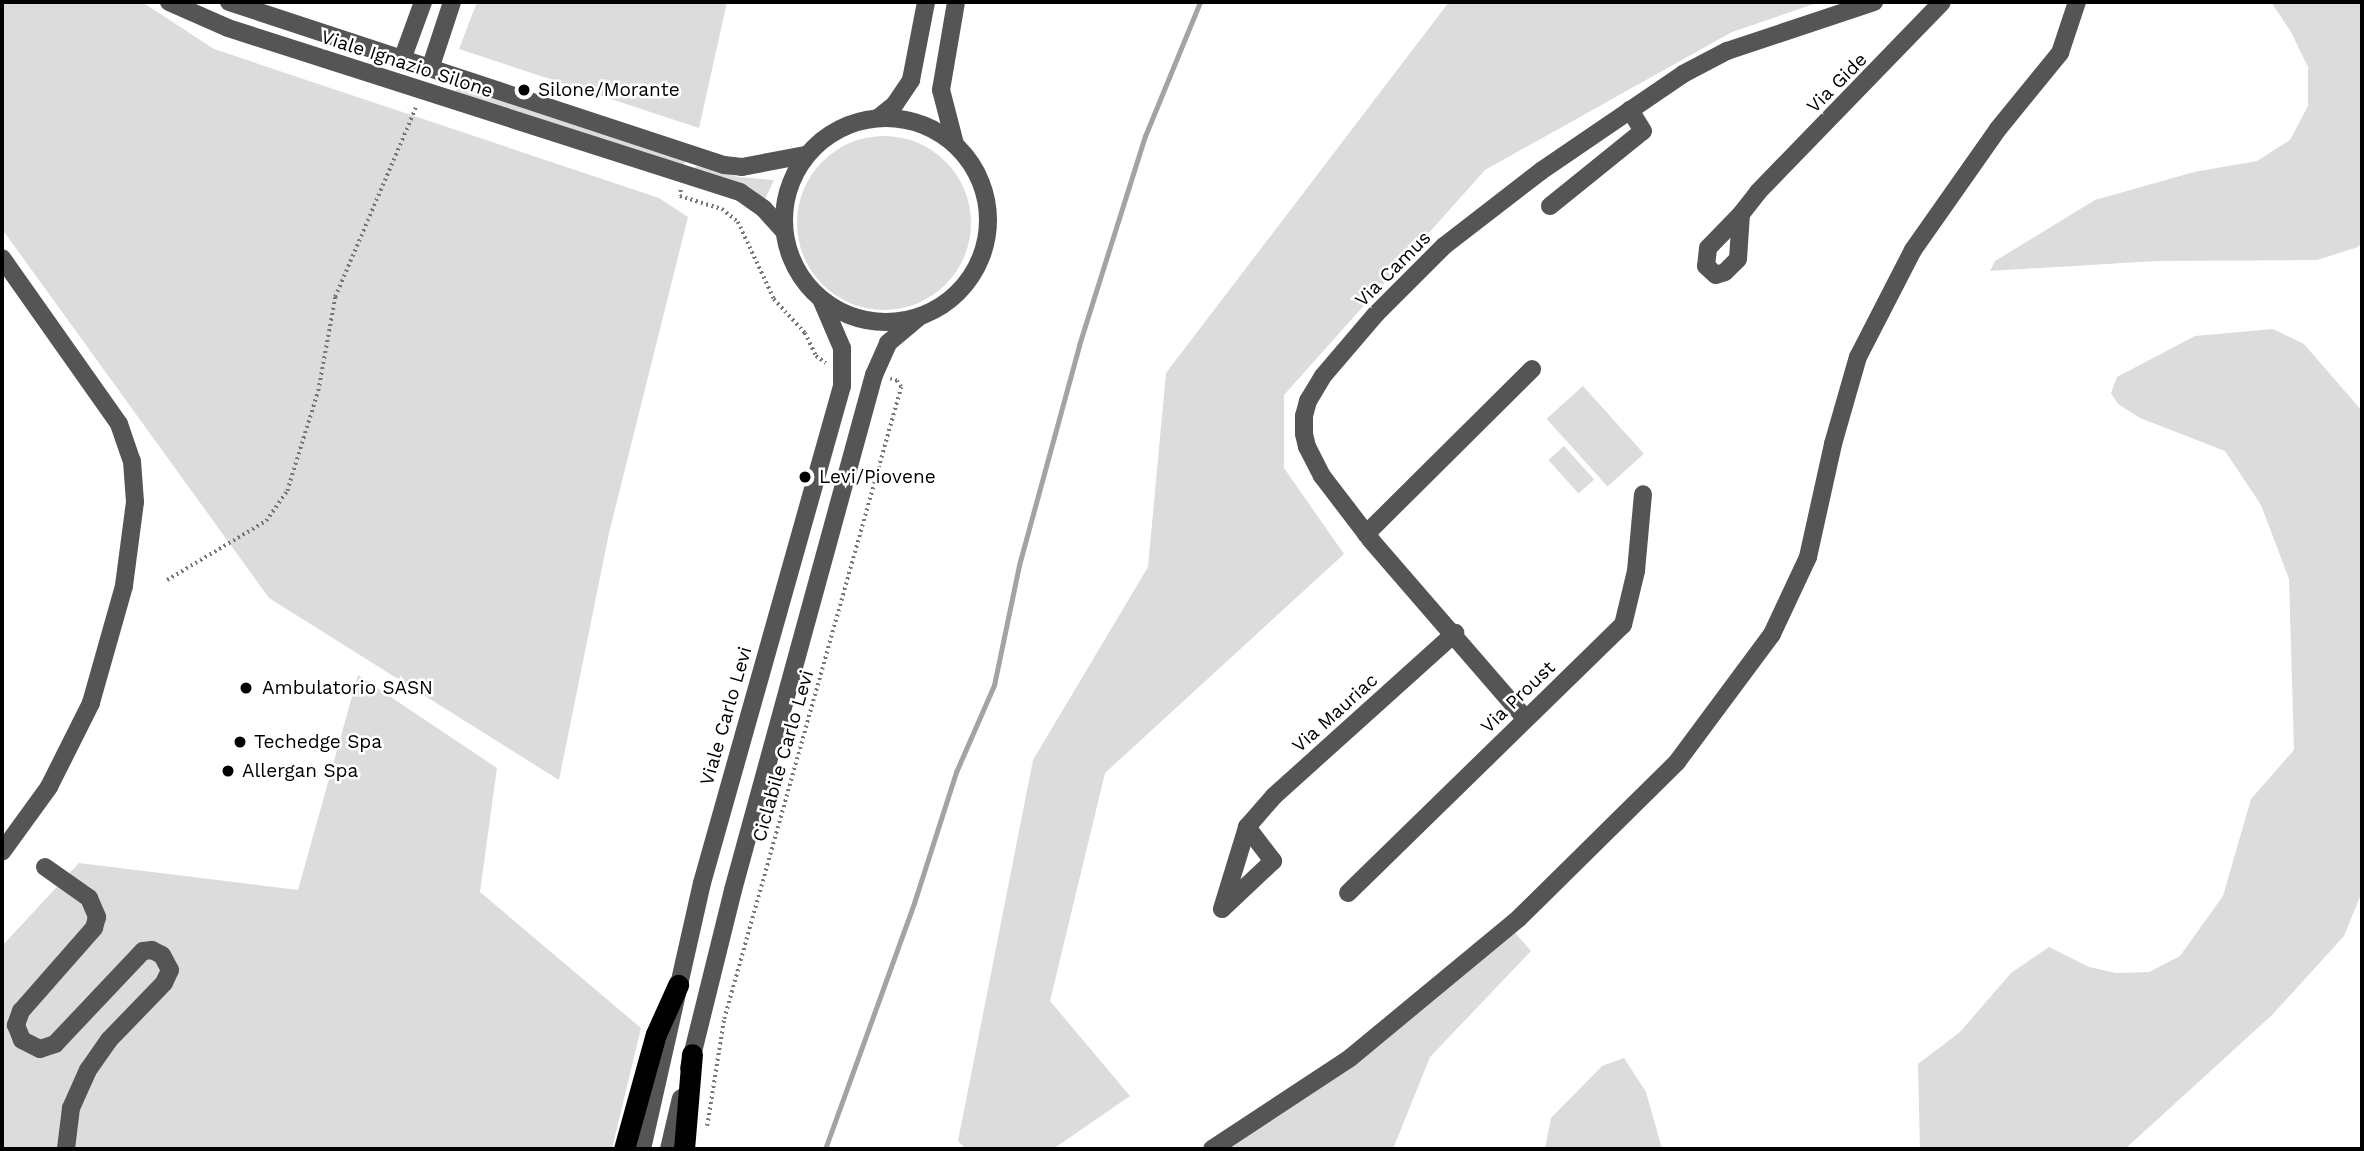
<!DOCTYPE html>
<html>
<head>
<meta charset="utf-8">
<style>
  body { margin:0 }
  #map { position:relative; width:2364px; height:1151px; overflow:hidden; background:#fff; font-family:"Work Sans",sans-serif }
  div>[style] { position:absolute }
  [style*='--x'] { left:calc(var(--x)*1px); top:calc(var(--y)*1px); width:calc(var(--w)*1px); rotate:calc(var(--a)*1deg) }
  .green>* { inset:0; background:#dcdcdc; transform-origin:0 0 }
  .round { border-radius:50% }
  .stream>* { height:5px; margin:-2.5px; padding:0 2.5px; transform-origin:2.5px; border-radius:2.5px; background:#a3a3a3 }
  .path>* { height:3.5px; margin-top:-1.75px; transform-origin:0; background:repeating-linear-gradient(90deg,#777 0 2px,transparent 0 5.5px) }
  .minor>* { height:18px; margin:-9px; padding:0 9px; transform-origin:9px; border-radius:9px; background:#555 }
  .minor>.ring { margin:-9px; padding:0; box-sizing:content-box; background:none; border:18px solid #555; border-radius:50% }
  .highway>* { height:21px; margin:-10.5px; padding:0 10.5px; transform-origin:10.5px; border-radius:10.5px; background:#000 }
  .dots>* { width:19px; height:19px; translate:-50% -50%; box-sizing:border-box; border:4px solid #fff; border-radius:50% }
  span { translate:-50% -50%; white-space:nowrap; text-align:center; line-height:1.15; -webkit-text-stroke:5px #fff; paint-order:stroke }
  .street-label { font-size:19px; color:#000 }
  .poi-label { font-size:19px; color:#000 }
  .left { translate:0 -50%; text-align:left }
  .frame { position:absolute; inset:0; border:4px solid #000; pointer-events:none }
</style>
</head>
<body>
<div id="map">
  <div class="green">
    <i style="clip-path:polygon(2px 2px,142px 2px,214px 49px,659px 198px,688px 217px,609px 533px,559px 780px,269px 598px,2px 229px)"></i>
    <i style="clip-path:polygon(477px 2px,727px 2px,699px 128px,459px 49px)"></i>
    <i style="clip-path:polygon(1449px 2px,1820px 2px,1732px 32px,1485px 170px,1284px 395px,1284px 468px,1344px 554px,1105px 773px,1050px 1001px,1130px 1096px,1053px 1149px,966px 1149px,958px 1141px,1033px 760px,1148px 567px,1166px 373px)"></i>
    <i style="clip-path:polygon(2271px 2px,2362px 2px,2362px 242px,2358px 247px,2317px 260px,2156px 261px,1990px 271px,1995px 261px,2095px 200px,2194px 172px,2257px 161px,2290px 140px,2308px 106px,2308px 67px,2291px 32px)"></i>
    <i style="left:457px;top:87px;width:240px;height:5px;rotate:18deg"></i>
    <i class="round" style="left:797px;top:136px;width:174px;height:174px"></i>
    <i style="clip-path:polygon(696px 166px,739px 177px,774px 180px,765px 199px,751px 190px,694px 169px)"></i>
    <i style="clip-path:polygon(2273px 329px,2304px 344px,2362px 411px,2362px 892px,2344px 936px,2272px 1015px,2125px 1149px,1920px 1149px,1918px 1064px,1960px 1032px,2011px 973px,2049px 947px,2089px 967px,2116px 973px,2149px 972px,2180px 956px,2223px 896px,2251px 799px,2294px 750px,2289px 579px,2261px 505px,2225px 451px,2140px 418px,2118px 404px,2111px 393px,2117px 377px,2195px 336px)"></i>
    <i style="left:1583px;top:386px;width:91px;height:49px;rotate:48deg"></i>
    <i style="left:1564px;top:446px;width:45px;height:21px;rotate:48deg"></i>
    <i style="clip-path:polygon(358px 675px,497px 768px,480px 892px,641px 1028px,612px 1149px,2px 1149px,2px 946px,79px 863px,298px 890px)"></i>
    <i style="clip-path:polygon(1509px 926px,1531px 951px,1430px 1057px,1393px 1149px,1212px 1149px,1306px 1087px)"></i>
    <i style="clip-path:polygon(1624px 1058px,1646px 1092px,1662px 1149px,1545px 1149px,1551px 1118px,1602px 1066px)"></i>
  </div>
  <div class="stream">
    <i style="--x:825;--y:1149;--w:262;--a:-70.1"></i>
    <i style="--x:914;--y:903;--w:138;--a:-72.2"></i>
    <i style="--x:956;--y:772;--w:95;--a:-66.4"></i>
    <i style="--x:994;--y:685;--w:123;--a:-78.2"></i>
    <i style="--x:1019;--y:565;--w:228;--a:-74.7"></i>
    <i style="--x:1079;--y:345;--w:219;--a:-72.5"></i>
    <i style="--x:1145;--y:136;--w:145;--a:-67.7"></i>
  </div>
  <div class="path">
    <i style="--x:681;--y:190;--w:6;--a:99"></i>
    <i style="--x:680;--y:196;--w:44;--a:17.2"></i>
    <i style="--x:722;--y:209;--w:21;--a:39"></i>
    <i style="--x:738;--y:222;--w:85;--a:64.9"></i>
    <i style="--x:774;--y:299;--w:46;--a:47.6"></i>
    <i style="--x:805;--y:333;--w:25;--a:64"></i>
    <i style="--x:816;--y:356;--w:12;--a:35"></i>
    <i style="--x:167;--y:580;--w:115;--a:-30.8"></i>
    <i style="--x:266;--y:521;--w:37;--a:-55"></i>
    <i style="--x:287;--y:491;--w:105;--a:-72.8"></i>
    <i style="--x:318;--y:391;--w:96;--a:-79.7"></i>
    <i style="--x:335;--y:297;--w:207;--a:-66.9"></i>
    <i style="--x:707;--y:1126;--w:108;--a:-81"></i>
    <i style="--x:724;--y:1019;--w:656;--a:-74.35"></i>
    <i style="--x:901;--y:387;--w:7;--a:-124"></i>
    <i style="--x:897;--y:381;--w:7;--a:-164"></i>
  </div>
  <div class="minor">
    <i style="--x:169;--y:2;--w:64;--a:23.8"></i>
    <i style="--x:228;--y:28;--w:538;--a:17.76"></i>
    <i style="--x:740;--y:192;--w:29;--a:35"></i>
    <i style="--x:764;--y:209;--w:30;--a:48"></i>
    <i style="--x:229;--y:2;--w:521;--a:18.23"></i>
    <i style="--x:724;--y:165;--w:18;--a:6"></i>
    <i style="--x:742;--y:167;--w:64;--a:-10.8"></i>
    <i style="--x:403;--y:57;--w:59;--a:-70"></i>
    <i style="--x:431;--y:66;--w:67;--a:-71.8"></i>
    <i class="ring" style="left:784px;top:118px;width:186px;height:186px"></i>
    <i style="--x:878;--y:118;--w:22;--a:-39"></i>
    <i style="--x:895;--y:104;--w:29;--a:-56"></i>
    <i style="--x:911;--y:80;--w:79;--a:-79.1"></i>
    <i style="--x:955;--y:144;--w:56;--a:-104.5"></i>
    <i style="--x:941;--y:90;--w:89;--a:-80.3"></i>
    <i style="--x:1550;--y:206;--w:119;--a:-38.9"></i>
    <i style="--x:1643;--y:131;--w:25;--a:-122"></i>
    <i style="--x:1741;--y:214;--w:47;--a:134.1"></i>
    <i style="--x:1708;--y:248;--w:18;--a:96"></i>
    <i style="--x:1706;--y:266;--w:13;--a:42"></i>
    <i style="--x:1716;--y:275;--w:9;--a:-18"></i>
    <i style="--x:1725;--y:272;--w:18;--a:-45"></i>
    <i style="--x:1738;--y:259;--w:45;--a:-86.2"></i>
    <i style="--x:1741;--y:214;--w:28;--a:-52"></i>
    <i style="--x:1758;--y:192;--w:264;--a:-45.9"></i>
    <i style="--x:2;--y:258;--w:203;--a:54.8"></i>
    <i style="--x:119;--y:424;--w:39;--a:71"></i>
    <i style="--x:132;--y:461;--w:41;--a:85.8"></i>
    <i style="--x:135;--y:502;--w:85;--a:97.5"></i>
    <i style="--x:124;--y:586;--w:122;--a:105.8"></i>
    <i style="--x:91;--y:703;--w:94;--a:116.6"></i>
    <i style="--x:49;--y:787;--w:80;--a:125.9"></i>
    <i style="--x:1366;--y:534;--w:234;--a:-44.8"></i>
    <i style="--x:1525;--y:718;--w:235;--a:-130.9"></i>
    <i style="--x:1371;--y:540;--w:81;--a:-127.4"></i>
    <i style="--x:1322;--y:476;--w:33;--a:-117"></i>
    <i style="--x:1307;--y:447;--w:13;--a:-103"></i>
    <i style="--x:1304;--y:434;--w:18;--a:-90"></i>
    <i style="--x:1304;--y:416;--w:16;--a:-75"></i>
    <i style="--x:1308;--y:401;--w:29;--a:-59"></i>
    <i style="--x:1323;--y:376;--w:82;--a:-49.5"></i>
    <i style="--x:1376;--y:314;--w:96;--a:-45"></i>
    <i style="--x:1444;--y:246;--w:123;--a:-37.7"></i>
    <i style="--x:1541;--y:171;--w:172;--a:-34.3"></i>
    <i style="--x:1683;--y:74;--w:50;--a:-27.6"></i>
    <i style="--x:1727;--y:51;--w:155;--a:-18.4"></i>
    <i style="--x:1247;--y:827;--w:43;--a:52.6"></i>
    <i style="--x:1273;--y:861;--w:70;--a:136.7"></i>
    <i style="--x:1222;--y:909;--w:86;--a:-73"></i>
    <i style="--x:1247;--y:827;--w:41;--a:-48.9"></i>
    <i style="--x:1274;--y:796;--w:244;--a:-42"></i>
    <i style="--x:45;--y:867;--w:54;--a:35.2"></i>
    <i style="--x:89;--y:898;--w:21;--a:67"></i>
    <i style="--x:97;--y:917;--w:11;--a:105"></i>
    <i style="--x:94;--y:928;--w:111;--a:131.3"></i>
    <i style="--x:21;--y:1011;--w:15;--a:110"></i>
    <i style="--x:16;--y:1025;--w:16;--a:68"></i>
    <i style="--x:22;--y:1040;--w:20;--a:27"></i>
    <i style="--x:40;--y:1049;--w:16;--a:-18"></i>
    <i style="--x:55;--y:1044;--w:128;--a:-46.6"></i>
    <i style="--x:143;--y:951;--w:9;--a:-6"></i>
    <i style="--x:152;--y:950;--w:11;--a:27"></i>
    <i style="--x:162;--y:955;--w:17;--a:62"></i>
    <i style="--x:170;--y:970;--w:14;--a:115"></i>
    <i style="--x:164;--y:983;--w:79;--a:134"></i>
    <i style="--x:109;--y:1040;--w:37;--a:125"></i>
    <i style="--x:88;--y:1070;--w:42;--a:114.1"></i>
    <i style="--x:71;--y:1108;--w:41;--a:97"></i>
    <i style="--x:1348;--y:893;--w:384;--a:-44.3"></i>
    <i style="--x:1623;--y:625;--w:56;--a:-76.5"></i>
    <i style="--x:1636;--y:571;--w:77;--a:-84.8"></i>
    <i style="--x:689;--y:1068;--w:183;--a:-76.1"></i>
    <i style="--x:733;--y:890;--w:534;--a:-74.69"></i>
    <i style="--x:874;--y:375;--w:35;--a:-66"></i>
    <i style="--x:888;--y:343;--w:40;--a:-40"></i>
    <i style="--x:642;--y:1149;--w:273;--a:-77.3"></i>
    <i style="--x:702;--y:883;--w:516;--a:-74.27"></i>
    <i style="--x:842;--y:386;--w:38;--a:-90"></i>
    <i style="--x:842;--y:348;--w:53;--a:-113.2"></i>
    <i style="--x:669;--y:1149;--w:52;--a:-76.8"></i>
    <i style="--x:1212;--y:1149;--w:165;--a:-33.4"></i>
    <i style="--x:1350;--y:1058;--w:219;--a:-39.6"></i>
    <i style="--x:1519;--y:918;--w:222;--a:-44.6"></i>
    <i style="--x:1677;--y:762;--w:159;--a:-53.4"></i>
    <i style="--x:1772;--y:634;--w:85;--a:-64.9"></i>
    <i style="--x:1808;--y:557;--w:116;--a:-77.5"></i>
    <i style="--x:1833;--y:444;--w:91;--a:-74"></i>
    <i style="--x:1858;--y:357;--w:120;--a:-62.8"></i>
    <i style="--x:1913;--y:250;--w:148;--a:-54.9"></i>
    <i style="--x:1998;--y:129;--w:98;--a:-50.8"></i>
    <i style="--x:2060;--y:53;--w:54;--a:-71.6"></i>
  </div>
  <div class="highway">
    <i style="--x:624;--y:1149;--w:119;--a:-74.5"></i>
    <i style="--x:656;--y:1034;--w:54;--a:-65.8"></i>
    <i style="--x:684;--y:1149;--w:95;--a:-85.2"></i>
  </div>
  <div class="dots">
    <i style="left:524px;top:90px;background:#000"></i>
    <i style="left:805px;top:477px;background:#000"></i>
    <i style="left:246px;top:688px;background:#000"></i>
    <i style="left:240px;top:742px;background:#000"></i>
    <i style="left:228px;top:771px;background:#000"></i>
  </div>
  <div class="street-label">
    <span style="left:407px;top:64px;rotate:18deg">Viale Ignazio Silone</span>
    <span style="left:1837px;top:83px;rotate:-45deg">Via Gide</span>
    <span style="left:1393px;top:269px;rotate:-45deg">Via Camus</span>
    <span style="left:1518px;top:697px;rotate:-44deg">Via Proust</span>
    <span style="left:1335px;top:713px;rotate:-42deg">Via Mauriac</span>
    <span style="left:726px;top:716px;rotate:-74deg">Viale Carlo Levi</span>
    <span style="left:783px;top:756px;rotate:-74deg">Ciclabile Carlo Levi</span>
  </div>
  <div class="poi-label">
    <span class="left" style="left:538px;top:90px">Silone/Morante</span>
    <span class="left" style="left:819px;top:477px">Levi/Piovene</span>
    <span class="left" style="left:262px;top:688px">Ambulatorio SASN</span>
    <span class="left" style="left:254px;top:742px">Techedge Spa</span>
    <span class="left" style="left:242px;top:771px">Allergan Spa</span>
  </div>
  <div class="frame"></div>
</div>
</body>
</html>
